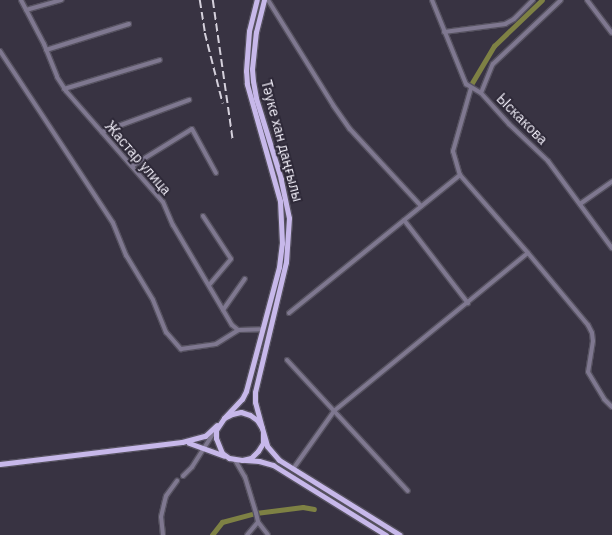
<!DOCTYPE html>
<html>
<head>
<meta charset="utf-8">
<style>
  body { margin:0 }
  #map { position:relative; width:612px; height:535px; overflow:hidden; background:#383342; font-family:"IBM Plex Sans",sans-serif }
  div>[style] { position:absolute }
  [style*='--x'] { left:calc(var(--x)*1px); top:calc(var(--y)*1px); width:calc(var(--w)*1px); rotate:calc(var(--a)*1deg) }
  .canal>* { height:4.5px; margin:-2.25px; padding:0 2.25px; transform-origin:2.25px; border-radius:2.25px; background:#7e8144 }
  .roads { filter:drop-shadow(1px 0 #565260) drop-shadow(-1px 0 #565260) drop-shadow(0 1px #565260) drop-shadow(0 -1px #565260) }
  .minor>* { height:4px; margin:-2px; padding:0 2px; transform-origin:2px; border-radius:2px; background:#7f7890 }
  .major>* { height:5px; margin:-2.5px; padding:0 2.5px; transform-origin:2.5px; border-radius:2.5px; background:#c7b8ea }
  .rail>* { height:1.5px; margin-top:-0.75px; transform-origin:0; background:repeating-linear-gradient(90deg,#d4d0db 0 8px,transparent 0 12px) }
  span { translate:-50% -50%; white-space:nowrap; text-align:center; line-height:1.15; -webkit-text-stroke:4px #2e2938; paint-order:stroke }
  .street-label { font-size:14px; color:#f6f3fd }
</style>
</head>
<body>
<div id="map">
  <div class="canal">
    <i style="--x:472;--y:83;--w:43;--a:-59.3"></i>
    <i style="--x:494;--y:46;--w:66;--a:-43.8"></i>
    <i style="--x:212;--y:535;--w:16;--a:-52"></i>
    <i style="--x:222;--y:522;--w:35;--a:-15"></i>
    <i style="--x:256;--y:513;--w:47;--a:-7.3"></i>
    <i style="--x:303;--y:507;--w:11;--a:10"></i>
  </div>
  <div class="roads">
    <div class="minor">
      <i style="--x:21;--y:0;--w:50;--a:62.4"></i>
      <i style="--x:44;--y:44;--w:35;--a:68"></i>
      <i style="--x:57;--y:77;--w:17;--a:57"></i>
      <i style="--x:66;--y:91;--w:147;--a:48.9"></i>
      <i style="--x:163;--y:202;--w:25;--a:67"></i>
      <i style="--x:173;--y:225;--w:116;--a:59.5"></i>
      <i style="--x:232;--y:325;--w:8;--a:40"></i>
      <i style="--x:238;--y:330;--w:25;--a:-2"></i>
      <i style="--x:268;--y:0;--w:123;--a:58.2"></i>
      <i style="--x:333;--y:105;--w:29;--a:55"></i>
      <i style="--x:350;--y:129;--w:105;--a:47.3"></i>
      <i style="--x:432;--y:0;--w:91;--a:68"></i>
      <i style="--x:466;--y:84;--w:17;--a:31"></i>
      <i style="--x:481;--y:93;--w:42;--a:47.9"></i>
      <i style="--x:509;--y:124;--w:54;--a:43.5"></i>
      <i style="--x:548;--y:161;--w:108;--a:53.7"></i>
      <i style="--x:587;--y:0;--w:41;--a:52.9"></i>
      <i style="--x:26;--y:10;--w:37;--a:-16"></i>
      <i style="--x:444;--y:32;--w:62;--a:-7.5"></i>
      <i style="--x:505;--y:24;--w:10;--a:-29"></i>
      <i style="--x:514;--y:19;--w:27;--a:-45"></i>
      <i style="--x:46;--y:50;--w:87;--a:-17.4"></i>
      <i style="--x:0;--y:51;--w:206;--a:56.7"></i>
      <i style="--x:113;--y:223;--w:35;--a:68"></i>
      <i style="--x:126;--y:255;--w:52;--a:59"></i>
      <i style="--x:153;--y:300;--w:35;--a:68"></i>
      <i style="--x:166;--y:332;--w:23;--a:49"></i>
      <i style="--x:181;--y:349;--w:35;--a:-8"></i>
      <i style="--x:216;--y:344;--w:26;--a:-32"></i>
      <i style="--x:471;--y:88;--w:66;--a:105.9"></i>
      <i style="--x:453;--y:151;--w:25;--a:74"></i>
      <i style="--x:460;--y:175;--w:103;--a:48.9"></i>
      <i style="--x:528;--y:253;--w:94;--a:50.2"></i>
      <i style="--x:588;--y:325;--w:9;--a:63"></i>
      <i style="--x:592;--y:333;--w:8;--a:83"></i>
      <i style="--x:593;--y:341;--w:31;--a:99"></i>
      <i style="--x:588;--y:372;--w:31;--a:59"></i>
      <i style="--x:604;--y:399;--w:11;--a:45"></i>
      <i style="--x:64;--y:89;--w:100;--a:-16.8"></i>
      <i style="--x:481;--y:93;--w:31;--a:-68"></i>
      <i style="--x:493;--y:64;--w:93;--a:-43.3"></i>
      <i style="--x:102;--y:132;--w:93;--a:-20.2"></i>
      <i style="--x:132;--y:166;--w:70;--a:-31.7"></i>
      <i style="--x:192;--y:129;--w:50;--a:61.4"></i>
      <i style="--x:580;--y:204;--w:39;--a:-35"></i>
      <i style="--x:203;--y:216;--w:51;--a:56.9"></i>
      <i style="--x:231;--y:259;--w:34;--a:130"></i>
      <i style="--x:404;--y:220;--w:105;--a:52.4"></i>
      <i style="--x:223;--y:310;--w:38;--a:-55"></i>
      <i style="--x:289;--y:313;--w:220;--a:-38.9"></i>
      <i style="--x:287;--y:360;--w:178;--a:47.3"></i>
      <i style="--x:235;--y:460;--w:20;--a:60"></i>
      <i style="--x:245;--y:477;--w:38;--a:73"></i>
      <i style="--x:256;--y:513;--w:9;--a:77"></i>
      <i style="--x:258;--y:522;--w:17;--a:130"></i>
      <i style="--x:293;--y:469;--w:71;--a:-54.7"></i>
      <i style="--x:334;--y:411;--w:250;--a:-39.2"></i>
      <i style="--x:183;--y:476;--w:13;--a:-45"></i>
      <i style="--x:192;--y:467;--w:45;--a:-57.7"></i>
      <i style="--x:258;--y:522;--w:16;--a:52"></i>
      <i style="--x:163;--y:535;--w:18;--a:-96"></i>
      <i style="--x:161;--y:517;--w:13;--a:-77"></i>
      <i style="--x:164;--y:504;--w:8;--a:-76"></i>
      <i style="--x:166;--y:496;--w:19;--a:-54"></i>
    </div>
    <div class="major">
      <i style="--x:224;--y:418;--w:26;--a:-47"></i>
      <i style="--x:242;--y:399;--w:9;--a:-63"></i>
      <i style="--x:246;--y:391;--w:128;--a:-75.1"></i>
      <i style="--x:279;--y:267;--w:24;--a:-83"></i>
      <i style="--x:282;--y:243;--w:42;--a:-92.7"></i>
      <i style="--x:280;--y:201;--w:122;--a:-105.8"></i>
      <i style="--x:247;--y:84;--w:13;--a:-94"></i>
      <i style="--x:246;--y:71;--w:40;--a:-85.7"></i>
      <i style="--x:249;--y:31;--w:32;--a:-76"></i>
      <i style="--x:262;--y:428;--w:27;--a:-105"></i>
      <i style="--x:255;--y:402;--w:10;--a:-90"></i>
      <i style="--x:255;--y:392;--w:134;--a:-76.6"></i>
      <i style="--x:286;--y:262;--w:44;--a:-86.1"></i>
      <i style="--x:289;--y:218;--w:40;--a:-102"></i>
      <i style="--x:281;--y:179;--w:85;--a:-107.2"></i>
      <i style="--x:256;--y:98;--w:17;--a:-100"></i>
      <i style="--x:253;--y:81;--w:12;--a:-95"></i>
      <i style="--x:252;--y:69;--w:37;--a:-84"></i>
      <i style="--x:256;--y:32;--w:33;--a:-76"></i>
      <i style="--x:263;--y:433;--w:10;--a:90"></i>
      <i style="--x:263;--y:443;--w:9;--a:122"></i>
      <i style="--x:258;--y:451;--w:10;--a:135"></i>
      <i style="--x:251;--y:458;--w:9;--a:167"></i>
      <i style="--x:242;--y:460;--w:13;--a:-171"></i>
      <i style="--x:229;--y:458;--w:9;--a:-144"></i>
      <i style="--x:222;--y:453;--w:16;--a:-112"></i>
      <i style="--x:216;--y:438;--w:8;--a:-90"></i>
      <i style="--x:216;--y:430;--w:14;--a:-56"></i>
      <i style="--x:224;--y:418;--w:9;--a:-27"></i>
      <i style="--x:232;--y:414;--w:9;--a:-13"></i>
      <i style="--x:241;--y:412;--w:9;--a:18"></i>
      <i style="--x:250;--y:415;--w:9;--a:36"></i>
      <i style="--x:257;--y:420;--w:9;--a:58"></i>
      <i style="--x:262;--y:428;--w:19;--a:74"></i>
      <i style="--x:267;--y:446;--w:18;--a:49"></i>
      <i style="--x:279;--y:460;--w:142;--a:31.8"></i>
      <i style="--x:189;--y:443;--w:37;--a:20"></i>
      <i style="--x:245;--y:460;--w:14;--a:4"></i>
      <i style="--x:259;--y:461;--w:15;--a:16"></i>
      <i style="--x:273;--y:465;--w:133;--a:31.8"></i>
      <i style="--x:0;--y:464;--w:183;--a:-6.9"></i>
      <i style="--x:182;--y:442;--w:24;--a:-15"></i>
      <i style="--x:205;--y:436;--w:16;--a:-43"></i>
    </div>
  </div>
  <div class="rail">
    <i style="--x:200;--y:0;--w:33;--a:81"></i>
    <i style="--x:205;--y:33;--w:73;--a:75.8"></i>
    <i style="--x:213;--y:0;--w:142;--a:81.9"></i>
  </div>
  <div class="street-label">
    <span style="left:522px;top:119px;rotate:45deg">Ыскакова</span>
    <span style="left:282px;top:141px;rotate:75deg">Тәуке хан даңғылы</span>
    <span style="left:138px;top:158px;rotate:49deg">Жастар улица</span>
  </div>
</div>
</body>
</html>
